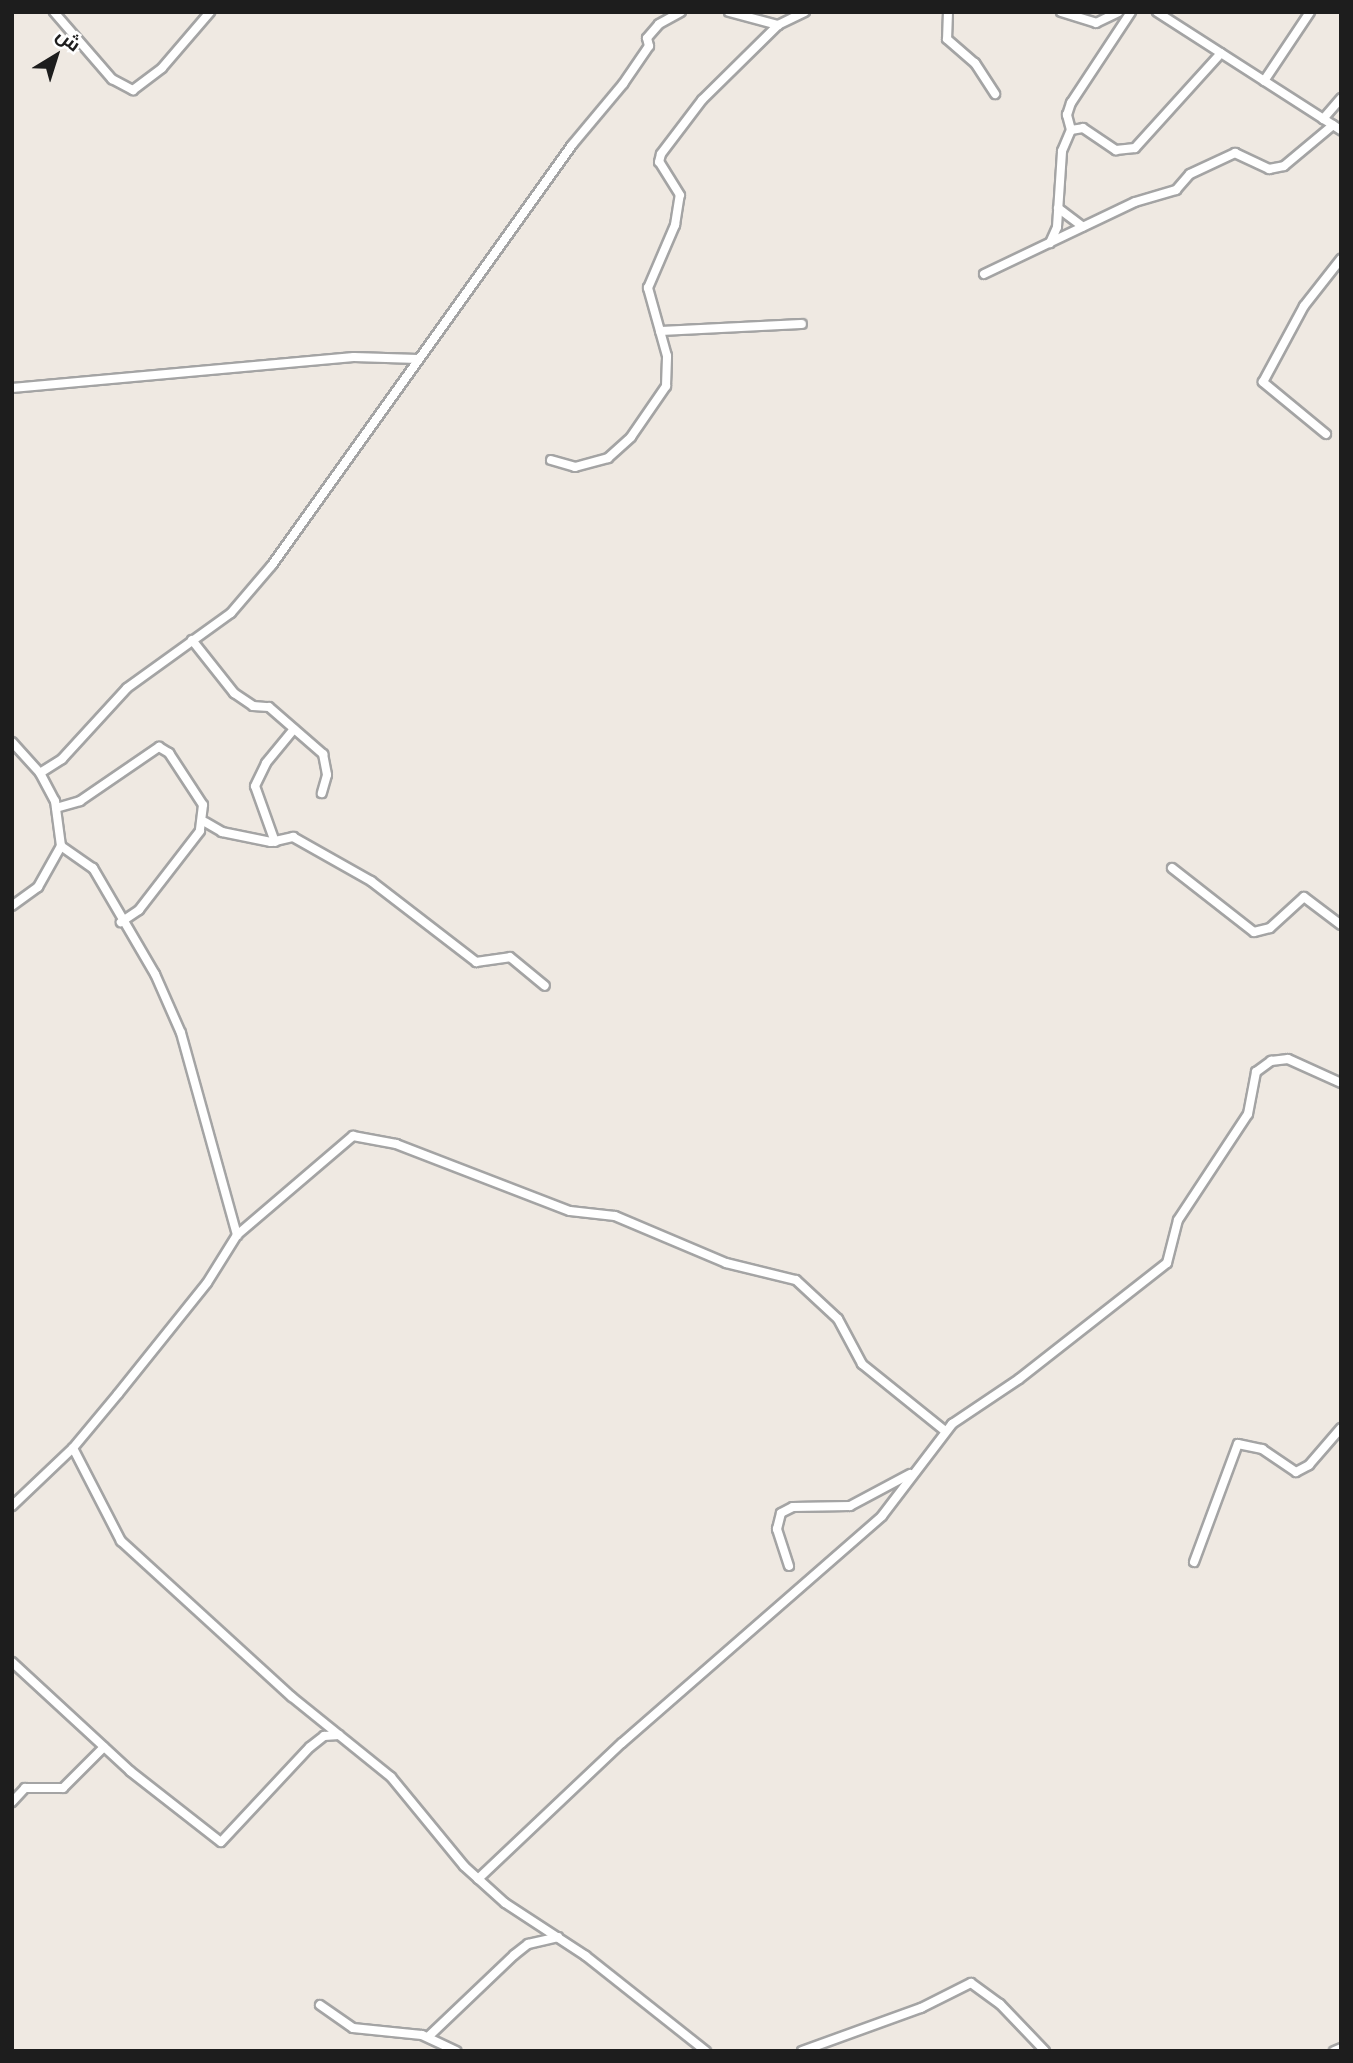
<!DOCTYPE html>
<html>
<head>
<meta charset="utf-8">
<style>
  body { margin:0 }
  #map { position:relative; width:1353px; height:2063px; overflow:hidden; background:#efe9e2; font-family:"PT Sans",Cairo,sans-serif }
  div>[style] { position:absolute }
  [style*='--x'] { left:calc(var(--x)*1px); top:calc(var(--y)*1px); width:calc(var(--w)*1px); rotate:calc(var(--a)*1deg) }
  .roads { filter:drop-shadow(2px 0 #a4a4a4) drop-shadow(-2px 0 #a4a4a4) drop-shadow(0 2px #a4a4a4) drop-shadow(0 -2px #a4a4a4) }
  .minor>* { height:8px; margin:-4px; padding:0 4px; transform-origin:4px; border-radius:4px; background:#fff }
  span { translate:-50% -50%; white-space:nowrap; text-align:center; line-height:1.15; -webkit-text-stroke:5px #fff; paint-order:stroke }
  .frame { position:absolute; inset:0; border:14px solid #1d1d1d; pointer-events:none }
  .north { position:absolute; left:21px; top:21px; width:70px; height:70px; -webkit-text-stroke:5px #fff; paint-order:stroke; rotate:38deg; font-size:19px; font-weight:700; line-height:28px; text-align:center; color:#1d1d1d }
  .north::after { content:''; display:block; margin:auto; width:24px; height:32px; background:#1d1d1d; clip-path:polygon(50% 0,100% 100%,50% 72%,0 100%) }
</style>
</head>
<body>
<div id="map">
  <div class="roads">
    <div class="minor">
      <i style="--x:54;--y:12;--w:89;--a:49.1"></i>
      <i style="--x:112;--y:79;--w:24;--a:28"></i>
      <i style="--x:133;--y:90;--w:36;--a:-37"></i>
      <i style="--x:162;--y:68;--w:74;--a:-49.4"></i>
      <i style="--x:729;--y:12;--w:51;--a:14.9"></i>
      <i style="--x:778;--y:25;--w:30;--a:-26"></i>
      <i style="--x:948;--y:12;--w:27;--a:92"></i>
      <i style="--x:947;--y:39;--w:37;--a:41"></i>
      <i style="--x:975;--y:63;--w:37;--a:57"></i>
      <i style="--x:1061;--y:12;--w:37;--a:17"></i>
      <i style="--x:1096;--y:23;--w:25;--a:-26"></i>
      <i style="--x:1157;--y:12;--w:219;--a:32.7"></i>
      <i style="--x:1264;--y:81;--w:83;--a:-56.3"></i>
      <i style="--x:1323;--y:119;--w:28;--a:-49"></i>
      <i style="--x:1071;--y:130;--w:16;--a:-105"></i>
      <i style="--x:1067;--y:115;--w:13;--a:-72"></i>
      <i style="--x:1071;--y:103;--w:109;--a:-56.6"></i>
      <i style="--x:1058;--y:208;--w:31;--a:37"></i>
      <i style="--x:1050;--y:243;--w:17;--a:-66"></i>
      <i style="--x:1057;--y:227;--w:76;--a:-86.2"></i>
      <i style="--x:1062;--y:151;--w:23;--a:-67"></i>
      <i style="--x:1071;--y:130;--w:12;--a:-9"></i>
      <i style="--x:1083;--y:128;--w:40;--a:34"></i>
      <i style="--x:1116;--y:150;--w:19;--a:-6"></i>
      <i style="--x:1135;--y:148;--w:128;--a:-47.8"></i>
      <i style="--x:984;--y:274;--w:167;--a:-25.5"></i>
      <i style="--x:1135;--y:202;--w:43;--a:-16.3"></i>
      <i style="--x:1176;--y:190;--w:21;--a:-49"></i>
      <i style="--x:1190;--y:174;--w:50;--a:-25"></i>
      <i style="--x:1235;--y:153;--w:38;--a:25"></i>
      <i style="--x:1269;--y:169;--w:15;--a:-11"></i>
      <i style="--x:1284;--y:166;--w:64;--a:-39.9"></i>
      <i style="--x:660;--y:331;--w:142;--a:-2.8"></i>
      <i style="--x:12;--y:388;--w:343;--a:-5.2"></i>
      <i style="--x:354;--y:357;--w:64;--a:1.8"></i>
      <i style="--x:1326;--y:434;--w:82;--a:-140.5"></i>
      <i style="--x:1263;--y:382;--w:86;--a:-61.7"></i>
      <i style="--x:1304;--y:306;--w:60;--a:-51.8"></i>
      <i style="--x:551;--y:460;--w:25;--a:16"></i>
      <i style="--x:575;--y:467;--w:34;--a:-15"></i>
      <i style="--x:608;--y:458;--w:31;--a:-42"></i>
      <i style="--x:631;--y:437;--w:62;--a:-55.5"></i>
      <i style="--x:666;--y:386;--w:30;--a:-88"></i>
      <i style="--x:667;--y:356;--w:71;--a:-105.6"></i>
      <i style="--x:648;--y:288;--w:69;--a:-66.8"></i>
      <i style="--x:675;--y:225;--w:30;--a:-81"></i>
      <i style="--x:680;--y:195;--w:39;--a:-122"></i>
      <i style="--x:659;--y:162;--w:8;--a:-76"></i>
      <i style="--x:661;--y:154;--w:68;--a:-52.8"></i>
      <i style="--x:702;--y:100;--w:107;--a:-44.6"></i>
      <i style="--x:192;--y:640;--w:68;--a:51.6"></i>
      <i style="--x:234;--y:693;--w:23;--a:34"></i>
      <i style="--x:253;--y:706;--w:16;--a:4"></i>
      <i style="--x:269;--y:707;--w:72;--a:41"></i>
      <i style="--x:323;--y:754;--w:21;--a:79"></i>
      <i style="--x:327;--y:775;--w:19;--a:106"></i>
      <i style="--x:12;--y:742;--w:42;--a:47.9"></i>
      <i style="--x:40;--y:773;--w:32;--a:62"></i>
      <i style="--x:55;--y:801;--w:45;--a:82.4"></i>
      <i style="--x:61;--y:846;--w:47;--a:119.3"></i>
      <i style="--x:38;--y:887;--w:32;--a:144"></i>
      <i style="--x:40;--y:773;--w:26;--a:-32"></i>
      <i style="--x:62;--y:759;--w:96;--a:-47.5"></i>
      <i style="--x:127;--y:688;--w:128;--a:-35.8"></i>
      <i style="--x:231;--y:613;--w:63;--a:-49.5"></i>
      <i style="--x:272;--y:565;--w:516;--a:-54.46"></i>
      <i style="--x:572;--y:145;--w:80;--a:-50.1"></i>
      <i style="--x:623;--y:84;--w:46;--a:-55.6"></i>
      <i style="--x:649;--y:46;--w:8;--a:-104"></i>
      <i style="--x:647;--y:38;--w:18;--a:-49"></i>
      <i style="--x:659;--y:24;--w:25;--a:-29"></i>
      <i style="--x:56;--y:808;--w:25;--a:-16"></i>
      <i style="--x:80;--y:801;--w:96;--a:-34.4"></i>
      <i style="--x:159;--y:747;--w:12;--a:31"></i>
      <i style="--x:169;--y:753;--w:62;--a:56.8"></i>
      <i style="--x:203;--y:805;--w:26;--a:97"></i>
      <i style="--x:200;--y:831;--w:100;--a:127.7"></i>
      <i style="--x:139;--y:910;--w:22;--a:146"></i>
      <i style="--x:205;--y:822;--w:20;--a:30"></i>
      <i style="--x:222;--y:832;--w:50;--a:11.5"></i>
      <i style="--x:271;--y:842;--w:23;--a:-13"></i>
      <i style="--x:293;--y:837;--w:90;--a:29.4"></i>
      <i style="--x:371;--y:881;--w:133;--a:37.6"></i>
      <i style="--x:476;--y:962;--w:34;--a:-8"></i>
      <i style="--x:510;--y:957;--w:45;--a:39.6"></i>
      <i style="--x:275;--y:842;--w:59;--a:-109.7"></i>
      <i style="--x:255;--y:786;--w:25;--a:-64"></i>
      <i style="--x:266;--y:763;--w:44;--a:-50.5"></i>
      <i style="--x:61;--y:846;--w:39;--a:35"></i>
      <i style="--x:93;--y:868;--w:123;--a:59.7"></i>
      <i style="--x:155;--y:974;--w:64;--a:66.2"></i>
      <i style="--x:181;--y:1033;--w:210;--a:74.5"></i>
      <i style="--x:1172;--y:868;--w:104;--a:38"></i>
      <i style="--x:1254;--y:932;--w:16;--a:-14"></i>
      <i style="--x:1270;--y:928;--w:46;--a:-42.4"></i>
      <i style="--x:1304;--y:897;--w:46;--a:37.1"></i>
      <i style="--x:73;--y:1448;--w:105;--a:62.7"></i>
      <i style="--x:121;--y:1541;--w:231;--a:42.4"></i>
      <i style="--x:292;--y:1697;--w:127;--a:38.9"></i>
      <i style="--x:391;--y:1777;--w:115;--a:50.6"></i>
      <i style="--x:464;--y:1866;--w:55;--a:42.1"></i>
      <i style="--x:505;--y:1903;--w:97;--a:33.2"></i>
      <i style="--x:586;--y:1956;--w:153;--a:38.4"></i>
      <i style="--x:12;--y:1506;--w:84;--a:-43.6"></i>
      <i style="--x:73;--y:1448;--w:70;--a:-50.2"></i>
      <i style="--x:118;--y:1394;--w:142;--a:-51.3"></i>
      <i style="--x:207;--y:1283;--w:57;--a:-58"></i>
      <i style="--x:237;--y:1235;--w:153;--a:-40.5"></i>
      <i style="--x:353;--y:1136;--w:44;--a:10.5"></i>
      <i style="--x:396;--y:1144;--w:186;--a:21.1"></i>
      <i style="--x:570;--y:1211;--w:45;--a:6.3"></i>
      <i style="--x:615;--y:1216;--w:121;--a:22.9"></i>
      <i style="--x:726;--y:1263;--w:72;--a:13.7"></i>
      <i style="--x:796;--y:1280;--w:57;--a:42.9"></i>
      <i style="--x:838;--y:1319;--w:51;--a:61.9"></i>
      <i style="--x:862;--y:1364;--w:107;--a:38.9"></i>
      <i style="--x:1194;--y:1562;--w:126;--a:-69.6"></i>
      <i style="--x:1238;--y:1444;--w:25;--a:12"></i>
      <i style="--x:1262;--y:1449;--w:41;--a:34.1"></i>
      <i style="--x:1296;--y:1472;--w:15;--a:-28"></i>
      <i style="--x:1309;--y:1465;--w:49;--a:-49.1"></i>
      <i style="--x:789;--y:1566;--w:39;--a:-108"></i>
      <i style="--x:777;--y:1529;--w:16;--a:-76"></i>
      <i style="--x:781;--y:1513;--w:13;--a:-27"></i>
      <i style="--x:793;--y:1507;--w:57;--a:-1"></i>
      <i style="--x:850;--y:1506;--w:68;--a:-28.1"></i>
      <i style="--x:12;--y:1662;--w:161;--a:42.7"></i>
      <i style="--x:130;--y:1771;--w:115;--a:38"></i>
      <i style="--x:221;--y:1842;--w:130;--a:-46.9"></i>
      <i style="--x:310;--y:1747;--w:18;--a:-38"></i>
      <i style="--x:324;--y:1736;--w:15;--a:-4"></i>
      <i style="--x:12;--y:1802;--w:19;--a:-47"></i>
      <i style="--x:25;--y:1788;--w:38;--a:0"></i>
      <i style="--x:63;--y:1788;--w:58;--a:-45"></i>
      <i style="--x:478;--y:1879;--w:198;--a:-43.4"></i>
      <i style="--x:622;--y:1743;--w:345;--a:-41.1"></i>
      <i style="--x:882;--y:1516;--w:116;--a:-52.7"></i>
      <i style="--x:952;--y:1424;--w:81;--a:-33.9"></i>
      <i style="--x:1019;--y:1379;--w:188;--a:-38.1"></i>
      <i style="--x:1167;--y:1263;--w:44;--a:-75.7"></i>
      <i style="--x:1178;--y:1220;--w:127;--a:-56.6"></i>
      <i style="--x:1248;--y:1114;--w:43;--a:-79.2"></i>
      <i style="--x:1256;--y:1072;--w:19;--a:-36"></i>
      <i style="--x:1271;--y:1061;--w:17;--a:-7"></i>
      <i style="--x:1288;--y:1059;--w:58;--a:24.4"></i>
      <i style="--x:320;--y:2005;--w:40;--a:34.9"></i>
      <i style="--x:353;--y:2028;--w:69;--a:5.8"></i>
      <i style="--x:422;--y:2035;--w:38;--a:25"></i>
      <i style="--x:428;--y:2037;--w:119;--a:-43.6"></i>
      <i style="--x:514;--y:1955;--w:18;--a:-38"></i>
      <i style="--x:528;--y:1944;--w:31;--a:-13"></i>
      <i style="--x:802;--y:2051;--w:127;--a:-19.9"></i>
      <i style="--x:921;--y:2008;--w:56;--a:-26.6"></i>
      <i style="--x:971;--y:1983;--w:36;--a:36"></i>
      <i style="--x:1000;--y:2004;--w:65;--a:46.2"></i>
      <i style="--x:1334;--y:2051;--w:8;--a:-23"></i>
    </div>
  </div>
  <div class="frame"></div>
  <div class="north">ش</div>
</div>
</body>
</html>
